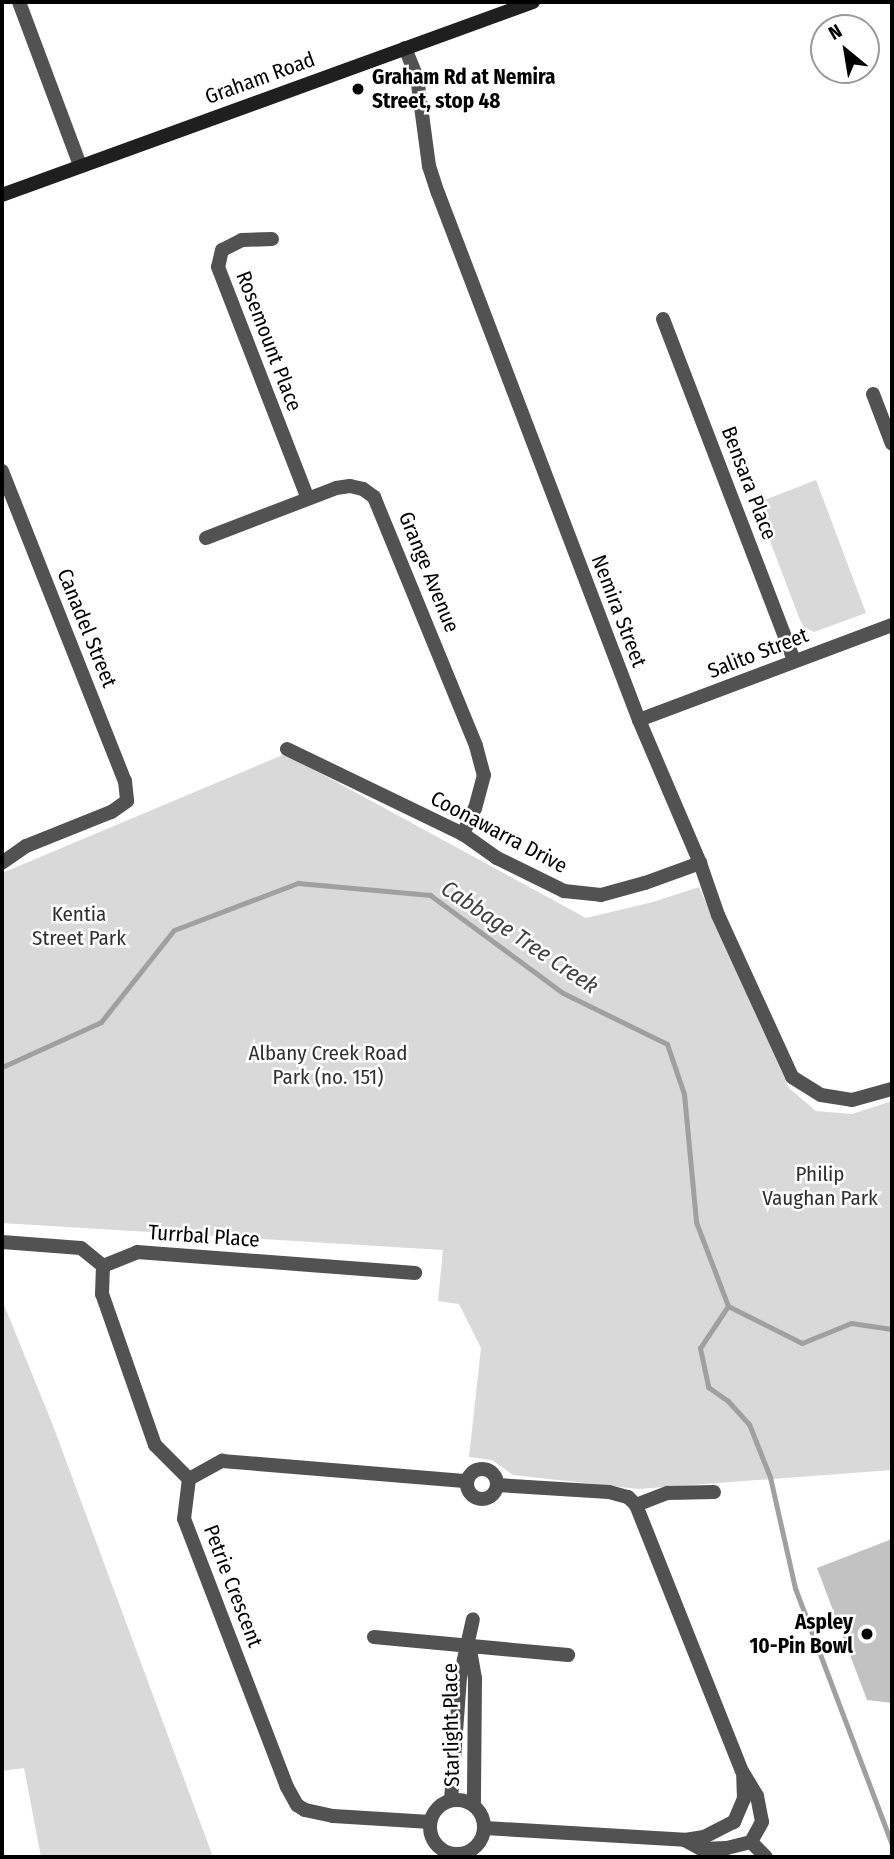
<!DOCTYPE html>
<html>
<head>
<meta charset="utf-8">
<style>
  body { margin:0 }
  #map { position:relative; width:894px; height:1859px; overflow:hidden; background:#fff; font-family:"Fira Sans Condensed",sans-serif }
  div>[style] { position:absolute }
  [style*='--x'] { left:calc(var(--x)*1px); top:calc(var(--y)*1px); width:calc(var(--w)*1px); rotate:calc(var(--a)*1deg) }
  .green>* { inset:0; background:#d9d9d9 }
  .stream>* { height:5px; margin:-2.5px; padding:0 2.5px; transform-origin:2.5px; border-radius:2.5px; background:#a0a0a0 }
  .building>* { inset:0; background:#c2c2c2 }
  .street>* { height:14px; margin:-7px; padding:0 7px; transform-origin:7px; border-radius:7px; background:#525252 }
  .street>.ring { margin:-7px; padding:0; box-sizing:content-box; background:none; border:14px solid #525252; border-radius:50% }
  .secondary>* { height:14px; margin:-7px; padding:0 7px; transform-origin:7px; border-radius:7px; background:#1f1f1f }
  .dots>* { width:19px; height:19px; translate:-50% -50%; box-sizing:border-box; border:4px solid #fff; border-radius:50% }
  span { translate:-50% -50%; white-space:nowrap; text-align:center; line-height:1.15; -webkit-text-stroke:5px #fff; paint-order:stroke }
  .poi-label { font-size:21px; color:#000; font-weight:700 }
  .left { translate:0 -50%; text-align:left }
  .right { translate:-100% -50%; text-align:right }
  .street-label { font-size:21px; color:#000 }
  .park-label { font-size:21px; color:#303030 }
  .water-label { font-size:23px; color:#414141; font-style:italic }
  .frame { position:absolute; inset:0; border:4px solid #000; pointer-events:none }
  .north { position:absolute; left:810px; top:14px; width:70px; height:70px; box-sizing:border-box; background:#fff; border:2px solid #999; border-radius:50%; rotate:330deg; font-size:19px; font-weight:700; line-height:28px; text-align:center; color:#000 }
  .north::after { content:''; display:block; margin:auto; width:24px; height:32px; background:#000; clip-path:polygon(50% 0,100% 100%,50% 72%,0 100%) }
</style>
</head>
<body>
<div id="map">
  <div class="green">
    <i style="clip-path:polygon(816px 480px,866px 613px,814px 632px,804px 627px,800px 620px,754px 499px,762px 501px)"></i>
    <i style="clip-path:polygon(285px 754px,586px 918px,653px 902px,699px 887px,789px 1088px,816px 1111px,852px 1114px,892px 1101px,892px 1470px,639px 1489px,513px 1475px,492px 1460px,469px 1457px,481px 1348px,459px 1304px,438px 1301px,443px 1250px,2px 1223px,2px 873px)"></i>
    <i style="clip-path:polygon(2px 1300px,52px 1423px,213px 1857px,41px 1857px,24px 1768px,2px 1771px)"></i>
  </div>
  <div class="stream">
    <i style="--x:2;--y:1067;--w:109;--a:-24.4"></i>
    <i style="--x:101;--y:1022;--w:117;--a:-51.6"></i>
    <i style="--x:174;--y:930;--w:133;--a:-20.8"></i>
    <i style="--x:298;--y:883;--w:133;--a:5.2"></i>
    <i style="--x:430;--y:895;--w:165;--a:36.4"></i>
    <i style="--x:563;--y:993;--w:116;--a:26.1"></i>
    <i style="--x:667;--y:1044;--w:53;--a:71.2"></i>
    <i style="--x:684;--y:1094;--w:129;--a:84.6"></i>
    <i style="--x:696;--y:1222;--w:90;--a:69.1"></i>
    <i style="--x:728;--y:1306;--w:83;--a:26.6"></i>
    <i style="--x:802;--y:1343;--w:53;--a:-22.2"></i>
    <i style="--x:851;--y:1323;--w:41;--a:8.3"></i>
    <i style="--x:728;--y:1306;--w:50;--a:123.7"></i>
    <i style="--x:700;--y:1348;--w:40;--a:78"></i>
    <i style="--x:708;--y:1387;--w:24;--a:35"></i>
    <i style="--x:728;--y:1401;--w:31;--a:48"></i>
    <i style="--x:749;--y:1424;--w:57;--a:68.4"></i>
    <i style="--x:770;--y:1477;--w:114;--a:77.3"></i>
    <i style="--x:795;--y:1588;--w:275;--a:69.3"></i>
  </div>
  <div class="building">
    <i style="clip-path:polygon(892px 1539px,892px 1703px,867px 1700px,817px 1568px)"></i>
  </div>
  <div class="street">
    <i style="--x:19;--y:2;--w:174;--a:69.5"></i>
    <i style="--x:405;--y:48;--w:31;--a:68"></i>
    <i style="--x:417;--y:77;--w:90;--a:82.3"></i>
    <i style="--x:429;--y:166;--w:28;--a:72"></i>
    <i style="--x:438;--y:193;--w:564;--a:69.12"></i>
    <i style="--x:639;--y:720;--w:155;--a:66.9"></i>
    <i style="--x:700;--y:863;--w:55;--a:70.9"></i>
    <i style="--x:718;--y:915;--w:178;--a:65.4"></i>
    <i style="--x:792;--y:1077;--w:34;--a:32"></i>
    <i style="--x:821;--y:1095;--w:31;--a:9"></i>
    <i style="--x:852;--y:1100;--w:41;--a:-15.4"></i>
    <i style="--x:272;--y:239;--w:30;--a:178"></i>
    <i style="--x:242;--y:240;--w:22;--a:153"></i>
    <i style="--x:222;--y:250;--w:17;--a:103"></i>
    <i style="--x:218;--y:267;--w:247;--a:68.8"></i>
    <i style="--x:663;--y:319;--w:366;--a:69"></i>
    <i style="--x:873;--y:394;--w:53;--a:69.2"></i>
    <i style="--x:2;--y:471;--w:334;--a:68.4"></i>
    <i style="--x:125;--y:781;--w:20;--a:84"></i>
    <i style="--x:127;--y:801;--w:19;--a:145"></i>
    <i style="--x:111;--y:812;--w:92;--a:158.2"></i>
    <i style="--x:26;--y:846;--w:29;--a:145"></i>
    <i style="--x:206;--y:538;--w:139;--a:-21"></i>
    <i style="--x:336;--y:488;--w:14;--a:-8"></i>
    <i style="--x:350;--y:486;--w:13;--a:13"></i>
    <i style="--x:363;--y:489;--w:14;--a:36"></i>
    <i style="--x:374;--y:497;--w:269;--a:67.7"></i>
    <i style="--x:476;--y:746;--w:30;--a:75"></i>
    <i style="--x:484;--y:775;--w:34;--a:105"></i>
    <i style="--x:475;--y:808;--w:29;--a:115"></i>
    <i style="--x:639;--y:720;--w:270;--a:-20.6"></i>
    <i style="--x:287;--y:749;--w:195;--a:25.8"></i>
    <i style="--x:463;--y:834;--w:42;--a:35.2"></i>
    <i style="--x:497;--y:858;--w:75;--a:26.2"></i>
    <i style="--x:564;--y:891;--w:37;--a:6"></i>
    <i style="--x:601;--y:895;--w:46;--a:-15.3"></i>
    <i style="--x:645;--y:883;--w:59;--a:-20"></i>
    <i style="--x:2;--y:1242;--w:79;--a:4.3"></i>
    <i style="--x:81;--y:1248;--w:28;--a:39"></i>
    <i class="ring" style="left:467px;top:1469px;width:16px;height:16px"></i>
    <i style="--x:189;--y:1479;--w:48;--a:-135"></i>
    <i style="--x:155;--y:1445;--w:160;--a:-109.3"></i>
    <i style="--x:102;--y:1294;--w:28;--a:-88"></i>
    <i style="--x:103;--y:1266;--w:37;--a:-22"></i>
    <i style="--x:137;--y:1252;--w:279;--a:4.3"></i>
    <i style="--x:497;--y:1485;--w:112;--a:3.6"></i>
    <i style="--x:609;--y:1492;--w:20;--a:15"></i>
    <i style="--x:628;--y:1497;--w:11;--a:45"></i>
    <i style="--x:636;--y:1505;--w:286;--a:68.3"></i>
    <i style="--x:742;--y:1771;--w:29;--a:59"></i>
    <i style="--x:757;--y:1796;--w:26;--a:79"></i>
    <i style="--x:762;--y:1822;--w:23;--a:119"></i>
    <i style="--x:751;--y:1842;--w:25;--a:166"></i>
    <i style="--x:727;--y:1848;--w:26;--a:178"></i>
    <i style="--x:701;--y:1849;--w:18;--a:-151"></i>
    <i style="--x:636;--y:1505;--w:34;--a:-21"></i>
    <i style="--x:668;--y:1493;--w:46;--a:-1.2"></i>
    <i style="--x:374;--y:1637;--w:195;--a:5.3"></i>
    <i style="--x:470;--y:1650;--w:29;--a:80"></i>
    <i style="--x:475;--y:1679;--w:125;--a:90.5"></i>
    <i class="ring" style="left:430px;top:1800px;width:40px;height:40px"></i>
    <i style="--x:451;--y:1800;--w:123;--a:-85.8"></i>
    <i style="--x:460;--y:1677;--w:59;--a:-77.4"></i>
    <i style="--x:430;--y:1822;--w:97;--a:-176.5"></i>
    <i style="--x:333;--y:1816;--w:29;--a:-168"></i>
    <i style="--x:305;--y:1810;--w:9;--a:-148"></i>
    <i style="--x:297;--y:1805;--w:21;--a:-119"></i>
    <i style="--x:287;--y:1787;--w:287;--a:-111"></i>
    <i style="--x:184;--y:1519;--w:40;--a:-82.9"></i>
    <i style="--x:189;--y:1479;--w:38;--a:-29"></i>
    <i style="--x:222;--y:1461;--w:246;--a:4.7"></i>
    <i style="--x:485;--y:1828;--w:200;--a:3.4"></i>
    <i style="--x:685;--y:1840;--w:19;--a:-9"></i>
    <i style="--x:704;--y:1837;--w:34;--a:-27"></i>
    <i style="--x:734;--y:1822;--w:25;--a:-67"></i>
    <i style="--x:744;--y:1799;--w:23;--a:-92"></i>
    <i style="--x:751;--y:1842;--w:21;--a:45"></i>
  </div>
  <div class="secondary">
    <i style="--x:2;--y:195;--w:565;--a:-19.97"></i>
  </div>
  <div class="dots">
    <i style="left:358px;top:89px;background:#000"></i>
    <i style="left:867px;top:1634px;background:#000"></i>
  </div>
  <div class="poi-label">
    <span class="left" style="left:372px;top:89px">Graham Rd at Nemira<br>Street, stop 48</span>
    <span class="right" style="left:853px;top:1634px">Aspley<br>10-Pin Bowl</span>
  </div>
  <div class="street-label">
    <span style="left:260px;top:78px;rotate:-20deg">Graham Road</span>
    <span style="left:269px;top:341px;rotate:69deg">Rosemount Place</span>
    <span style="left:749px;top:483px;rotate:69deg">Bensara Place</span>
    <span style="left:429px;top:572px;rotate:68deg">Grange Avenue</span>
    <span style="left:619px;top:611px;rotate:69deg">Nemira Street</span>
    <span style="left:87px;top:628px;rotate:68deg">Canadel Street</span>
    <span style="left:758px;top:653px;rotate:-21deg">Salito Street</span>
    <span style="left:499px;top:832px;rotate:28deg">Coonawarra Drive</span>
    <span style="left:204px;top:1236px;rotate:4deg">Turrbal Place</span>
    <span style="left:233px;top:1586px;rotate:69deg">Petrie Crescent</span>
    <span style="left:451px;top:1725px;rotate:-91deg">Starlight Place</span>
  </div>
  <div class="park-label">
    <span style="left:79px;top:926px">Kentia<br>Street Park</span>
    <span style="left:328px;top:1065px">Albany Creek Road<br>Park (no. 151)</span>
    <span style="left:820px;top:1186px">Philip<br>Vaughan Park</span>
  </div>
  <div class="water-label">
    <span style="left:520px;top:937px;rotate:34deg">Cabbage Tree Creek</span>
  </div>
  <div class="frame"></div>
  <div class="north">N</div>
</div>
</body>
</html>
